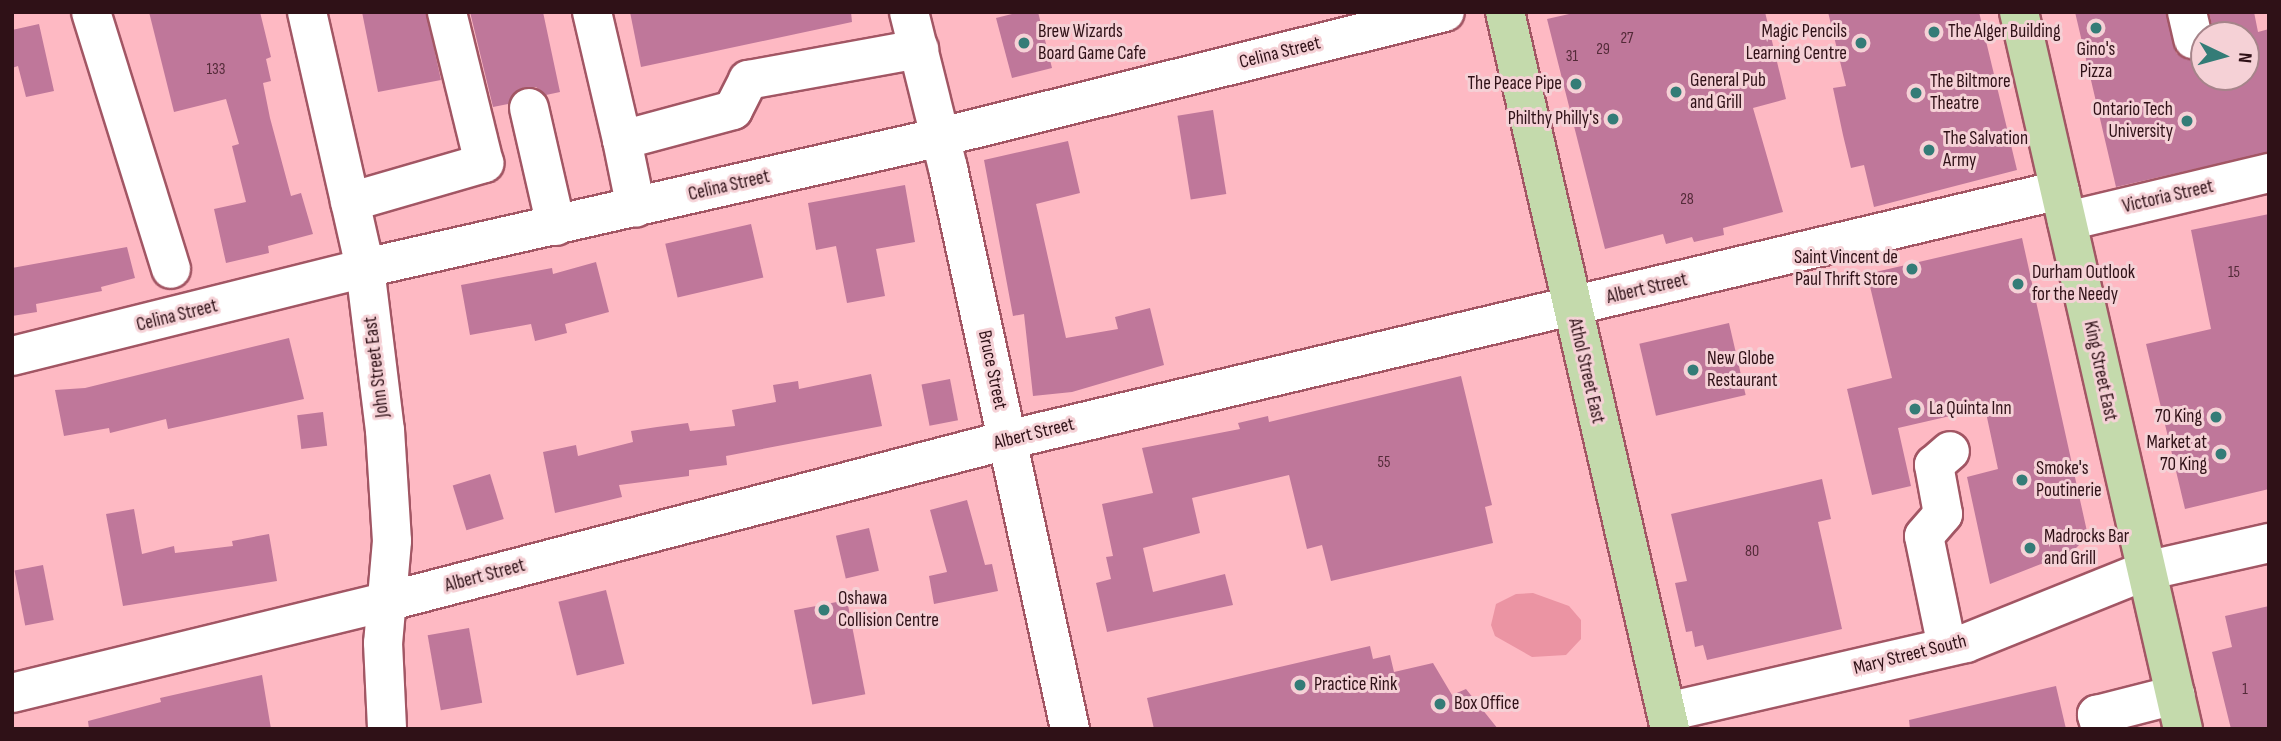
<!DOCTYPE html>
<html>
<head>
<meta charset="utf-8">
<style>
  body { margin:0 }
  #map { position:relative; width:2281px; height:741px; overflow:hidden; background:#feb9c3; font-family:"Sofia Sans Condensed",sans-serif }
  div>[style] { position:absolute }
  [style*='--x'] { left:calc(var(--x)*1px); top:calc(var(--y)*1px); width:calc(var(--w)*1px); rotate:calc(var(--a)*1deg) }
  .green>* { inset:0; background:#eb94a3 }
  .building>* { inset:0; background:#bf779a; transform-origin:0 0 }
  .roads { filter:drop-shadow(2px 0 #a25664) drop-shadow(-2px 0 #a25664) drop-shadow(0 2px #a25664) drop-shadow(0 -2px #a25664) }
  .minor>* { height:38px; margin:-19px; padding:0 19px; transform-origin:19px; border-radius:19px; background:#fff }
  .major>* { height:38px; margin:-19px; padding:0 19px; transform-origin:19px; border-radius:19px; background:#c4daac }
  .dots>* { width:19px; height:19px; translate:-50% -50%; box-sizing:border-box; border:4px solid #f5d1d6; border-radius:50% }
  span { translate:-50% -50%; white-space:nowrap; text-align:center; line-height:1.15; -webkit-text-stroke:6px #f5d1d6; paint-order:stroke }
  .number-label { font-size:16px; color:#532a38 }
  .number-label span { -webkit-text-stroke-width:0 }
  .poi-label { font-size:19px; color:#2f1117 }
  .left { translate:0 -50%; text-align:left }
  .right { translate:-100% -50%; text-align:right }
  .street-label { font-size:19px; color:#2f1117 }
  .frame { position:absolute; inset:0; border:14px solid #2f1117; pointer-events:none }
  .north { position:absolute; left:2190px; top:21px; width:70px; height:70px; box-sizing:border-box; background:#f5d1d6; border:2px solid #a6848a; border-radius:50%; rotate:95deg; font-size:19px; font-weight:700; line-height:28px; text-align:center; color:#2f1117 }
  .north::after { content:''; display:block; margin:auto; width:24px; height:32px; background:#347c77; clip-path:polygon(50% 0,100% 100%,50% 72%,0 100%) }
</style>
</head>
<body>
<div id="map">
  <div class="green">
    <i style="clip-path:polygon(1533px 593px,1569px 606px,1581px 620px,1581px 639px,1566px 655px,1532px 657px,1495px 636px,1491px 625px,1496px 604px,1516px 594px)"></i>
  </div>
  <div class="building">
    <i style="clip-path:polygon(149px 12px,260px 12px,271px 57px,266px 59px,271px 81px,263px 83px,270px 118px,291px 196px,301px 193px,313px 234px,268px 246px,269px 253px,226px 263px,214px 209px,246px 202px,232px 146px,239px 144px,226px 99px,174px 112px)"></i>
    <i style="clip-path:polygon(362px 12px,426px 12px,441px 80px,378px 92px)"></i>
    <i style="clip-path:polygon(470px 12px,543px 12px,560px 92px,546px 95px,536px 87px,525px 87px,514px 93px,508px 104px,493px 107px)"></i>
    <i style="clip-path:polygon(630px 12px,851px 12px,852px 22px,641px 67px)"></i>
    <i style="clip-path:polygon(1020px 12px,1038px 12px,1052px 68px,1012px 78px,996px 18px)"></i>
    <i style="clip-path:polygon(1578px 12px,1765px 12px,1786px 99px,1753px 108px,1783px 212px,1723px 228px,1724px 235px,1694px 242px,1692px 237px,1666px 244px,1663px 234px,1605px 249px,1547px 19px)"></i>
    <i style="clip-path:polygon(1828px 12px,1979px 12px,2017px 170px,1874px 207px,1864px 165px,1851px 168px,1843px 135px,1833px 88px,1846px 86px)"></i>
    <i style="clip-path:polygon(2075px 12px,2166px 12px,2176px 53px,2187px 60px,2204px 57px,2204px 77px,2246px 77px,2246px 35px,2214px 35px,2209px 12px,2254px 12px,2258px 32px,2269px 29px,2269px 152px,2116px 187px)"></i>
    <i style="clip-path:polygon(39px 24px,54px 91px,26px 97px,18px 66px,12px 68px,12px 30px)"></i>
    <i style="left:1213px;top:110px;width:85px;height:36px;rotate:81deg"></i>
    <i style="clip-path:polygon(1068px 141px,1080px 193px,1036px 204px,1066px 338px,1118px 329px,1115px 317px,1150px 308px,1164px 365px,1072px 392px,1033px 396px,1024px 314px,1013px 316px,984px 160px)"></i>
    <i style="clip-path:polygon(905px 185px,915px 242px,876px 249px,885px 296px,847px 303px,836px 246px,816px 250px,808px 203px)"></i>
    <i style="clip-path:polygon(2269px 214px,2269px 489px,2185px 509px,2146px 344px,2211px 329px,2191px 230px)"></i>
    <i style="left:751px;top:224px;width:55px;height:88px;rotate:77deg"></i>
    <i style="clip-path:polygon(2022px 238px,2088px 536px,2072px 552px,1990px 584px,1967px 477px,1998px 469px,1985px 408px,1898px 428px,1911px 486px,1872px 495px,1847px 389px,1892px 378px,1867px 274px)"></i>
    <i style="clip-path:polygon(127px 247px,135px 278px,101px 287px,102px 291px,36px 304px,37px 312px,12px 316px,12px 268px)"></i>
    <i style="clip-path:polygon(596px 262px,609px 312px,565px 324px,567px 333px,535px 341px,531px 324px,470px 335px,461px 285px,552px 268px,553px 274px)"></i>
    <i style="left:1729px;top:323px;width:74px;height:92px;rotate:77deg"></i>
    <i style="clip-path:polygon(289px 338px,304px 399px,168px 429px,166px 419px,110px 433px,109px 428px,64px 436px,55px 390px,85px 388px)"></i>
    <i style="clip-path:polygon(871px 374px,882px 426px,726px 456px,727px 465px,689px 470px,689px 476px,619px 485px,622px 497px,555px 513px,543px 452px,576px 445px,578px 456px,633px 442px,631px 431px,657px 427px,688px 423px,690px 431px,735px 426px,732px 410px,776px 402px,773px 385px,798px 381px,799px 389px)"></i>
    <i style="clip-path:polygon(1461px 376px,1492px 505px,1485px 507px,1493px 543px,1331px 581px,1322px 545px,1307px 549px,1289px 475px,1192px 498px,1200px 533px,1143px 548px,1153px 592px,1225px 574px,1233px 605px,1107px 632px,1096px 583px,1111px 579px,1106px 557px,1113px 556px,1102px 504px,1153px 493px,1142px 448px,1240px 429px,1238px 423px,1268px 416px,1269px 422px)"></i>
    <i style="left:950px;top:379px;width:42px;height:29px;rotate:79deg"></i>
    <i style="left:323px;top:412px;width:34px;height:26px;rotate:83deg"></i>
    <i style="left:490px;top:474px;width:47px;height:39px;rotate:73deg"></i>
    <i style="clip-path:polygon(1822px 479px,1831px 519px,1818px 522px,1842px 629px,1707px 660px,1703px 645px,1695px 647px,1692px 631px,1686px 632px,1675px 583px,1687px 581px,1671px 514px)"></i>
    <i style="clip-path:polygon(967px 500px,985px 565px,992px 564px,998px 591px,934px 604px,929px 576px,947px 572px,930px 510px)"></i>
    <i style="clip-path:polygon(134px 509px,142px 554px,174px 546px,175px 553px,233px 546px,232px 541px,269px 534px,277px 581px,123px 606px,106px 514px)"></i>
    <i style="left:869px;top:528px;width:44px;height:34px;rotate:77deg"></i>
    <i style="left:43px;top:565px;width:56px;height:29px;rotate:79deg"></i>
    <i style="left:606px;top:590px;width:76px;height:49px;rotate:76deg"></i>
    <i style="left:847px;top:600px;width:96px;height:54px;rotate:79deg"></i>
    <i style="clip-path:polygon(2269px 606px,2269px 729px,2231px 729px,2212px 652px,2232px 647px,2225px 616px)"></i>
    <i style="left:469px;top:628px;width:76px;height:42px;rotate:80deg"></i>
    <i style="clip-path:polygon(1370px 646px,1373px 659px,1390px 655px,1394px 672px,1433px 663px,1452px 695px,1466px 689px,1498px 729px,1154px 729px,1147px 698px)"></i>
    <i style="clip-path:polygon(262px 675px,271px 729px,89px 729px,88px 721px,161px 702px,160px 698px)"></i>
    <i style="clip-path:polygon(2056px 686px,2066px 729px,1910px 729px,1909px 720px)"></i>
  </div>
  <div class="roads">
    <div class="minor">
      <i style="--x:91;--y:12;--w:269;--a:72.7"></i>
      <i style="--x:307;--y:12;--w:262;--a:77.2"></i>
      <i style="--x:365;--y:268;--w:163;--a:83"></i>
      <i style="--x:385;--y:430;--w:111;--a:86.4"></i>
      <i style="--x:392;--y:541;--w:102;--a:95"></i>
      <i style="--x:383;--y:643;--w:86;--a:87.3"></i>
      <i style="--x:592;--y:12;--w:131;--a:76.8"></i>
      <i style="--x:622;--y:140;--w:115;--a:-15.1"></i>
      <i style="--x:733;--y:110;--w:34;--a:-63"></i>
      <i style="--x:748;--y:80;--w:174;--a:-10.3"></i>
      <i style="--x:909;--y:12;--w:161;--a:76"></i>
      <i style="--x:948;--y:168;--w:574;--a:77.73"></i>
      <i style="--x:2187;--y:12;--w:28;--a:77"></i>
      <i style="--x:529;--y:108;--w:121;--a:77.1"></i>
      <i style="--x:622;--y:140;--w:69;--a:78.4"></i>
      <i style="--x:350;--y:202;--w:140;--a:-16.2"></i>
      <i style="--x:484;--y:163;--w:155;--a:-103.8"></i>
      <i style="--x:2067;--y:221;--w:208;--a:-13.4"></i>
      <i style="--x:12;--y:356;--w:364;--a:-14"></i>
      <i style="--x:365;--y:268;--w:591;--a:-12.81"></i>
      <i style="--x:941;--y:137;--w:519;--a:-13.93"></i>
      <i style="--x:1947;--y:647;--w:113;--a:-101.7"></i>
      <i style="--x:1924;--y:536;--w:29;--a:-49"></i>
      <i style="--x:1943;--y:514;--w:50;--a:-100.4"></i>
      <i style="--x:1934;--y:465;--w:21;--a:-41"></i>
      <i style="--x:12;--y:693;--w:385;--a:-13.7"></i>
      <i style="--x:386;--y:602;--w:642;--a:-14.62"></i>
      <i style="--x:1007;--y:440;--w:1082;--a:-13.36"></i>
      <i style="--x:1667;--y:712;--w:307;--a:-13"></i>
      <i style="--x:1966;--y:643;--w:193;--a:-21.9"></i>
      <i style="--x:2145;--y:571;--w:127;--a:-12.7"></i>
      <i style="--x:2101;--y:729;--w:15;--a:-106"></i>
      <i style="--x:2097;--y:715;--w:81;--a:-14.4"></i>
    </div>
    <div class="major">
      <i style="--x:1505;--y:12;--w:736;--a:77.04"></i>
      <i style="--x:2019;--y:12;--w:736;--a:77.12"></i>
    </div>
  </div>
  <div class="dots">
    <i style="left:2096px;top:28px;background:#347c77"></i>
    <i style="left:1934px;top:32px;background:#347c77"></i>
    <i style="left:1024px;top:43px;background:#347c77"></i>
    <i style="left:1861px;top:43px;background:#347c77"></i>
    <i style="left:1576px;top:84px;background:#347c77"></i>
    <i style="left:1676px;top:92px;background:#347c77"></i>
    <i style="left:1916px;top:93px;background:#347c77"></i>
    <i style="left:1613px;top:119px;background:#347c77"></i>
    <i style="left:2187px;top:121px;background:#347c77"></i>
    <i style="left:1929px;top:150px;background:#347c77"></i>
    <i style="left:1912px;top:269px;background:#347c77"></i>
    <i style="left:2018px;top:284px;background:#347c77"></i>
    <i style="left:1693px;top:370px;background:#347c77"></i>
    <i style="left:1915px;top:409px;background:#347c77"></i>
    <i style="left:2216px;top:417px;background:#347c77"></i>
    <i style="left:2221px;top:454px;background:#347c77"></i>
    <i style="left:2022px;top:480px;background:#347c77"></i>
    <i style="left:2030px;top:548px;background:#347c77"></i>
    <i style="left:824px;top:610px;background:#347c77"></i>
    <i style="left:1300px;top:685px;background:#347c77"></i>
    <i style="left:1440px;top:704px;background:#347c77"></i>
  </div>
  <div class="number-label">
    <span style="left:1627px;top:39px">27</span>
    <span style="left:1603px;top:50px">29</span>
    <span style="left:1572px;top:57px">31</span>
    <span style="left:216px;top:70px">133</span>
    <span style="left:1687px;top:200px">28</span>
    <span style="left:2234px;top:273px">15</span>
    <span style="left:1384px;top:463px">55</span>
    <span style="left:1752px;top:552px">80</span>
    <span style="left:2245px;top:690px">1</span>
  </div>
  <div class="poi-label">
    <span class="left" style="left:1038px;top:43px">Brew Wizards<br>Board Game Cafe</span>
    <span class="right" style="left:1847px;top:43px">Magic Pencils<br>Learning Centre</span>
    <span class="left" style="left:1948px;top:32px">The Alger Building</span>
    <span style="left:2096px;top:61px">Gino's<br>Pizza</span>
    <span class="left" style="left:1690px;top:92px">General Pub<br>and Grill</span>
    <span class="left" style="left:1930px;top:93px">The Biltmore<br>Theatre</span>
    <span class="right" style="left:1562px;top:84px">The Peace Pipe</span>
    <span class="right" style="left:2173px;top:121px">Ontario Tech<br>University</span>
    <span class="right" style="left:1599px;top:119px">Philthy Philly's</span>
    <span class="left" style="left:1943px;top:150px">The Salvation<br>Army</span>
    <span class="right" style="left:1898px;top:269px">Saint Vincent de<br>Paul Thrift Store</span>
    <span class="left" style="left:2032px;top:284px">Durham Outlook<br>for the Needy</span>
    <span class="left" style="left:1707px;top:370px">New Globe<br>Restaurant</span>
    <span class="left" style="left:1929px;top:409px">La Quinta Inn</span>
    <span class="right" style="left:2202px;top:417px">70 King</span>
    <span class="right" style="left:2207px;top:454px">Market at<br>70 King</span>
    <span class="left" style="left:2036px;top:480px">Smoke's<br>Poutinerie</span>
    <span class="left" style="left:2044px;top:548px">Madrocks Bar<br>and Grill</span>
    <span class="left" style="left:838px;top:610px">Oshawa<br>Collision Centre</span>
    <span class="left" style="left:1314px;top:685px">Practice Rink</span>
    <span class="left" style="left:1454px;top:704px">Box Office</span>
  </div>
  <div class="street-label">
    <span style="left:1280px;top:53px;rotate:-14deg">Celina Street</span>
    <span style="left:729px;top:186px;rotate:-13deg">Celina Street</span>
    <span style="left:2168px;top:197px;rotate:-13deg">Victoria Street</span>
    <span style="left:1647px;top:289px;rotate:-13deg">Albert Street</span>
    <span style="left:177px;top:316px;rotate:-14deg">Celina Street</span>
    <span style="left:377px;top:367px;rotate:-97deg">John Street East</span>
    <span style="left:992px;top:370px;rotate:78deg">Bruce Street</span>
    <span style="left:1586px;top:371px;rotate:77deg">Athol Street East</span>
    <span style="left:2100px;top:371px;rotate:78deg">King Street East</span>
    <span style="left:1034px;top:434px;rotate:-14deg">Albert Street</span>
    <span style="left:485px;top:576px;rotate:-15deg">Albert Street</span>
    <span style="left:1910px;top:655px;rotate:-14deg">Mary Street South</span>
  </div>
  <div class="frame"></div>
  <div class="north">N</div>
</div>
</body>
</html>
